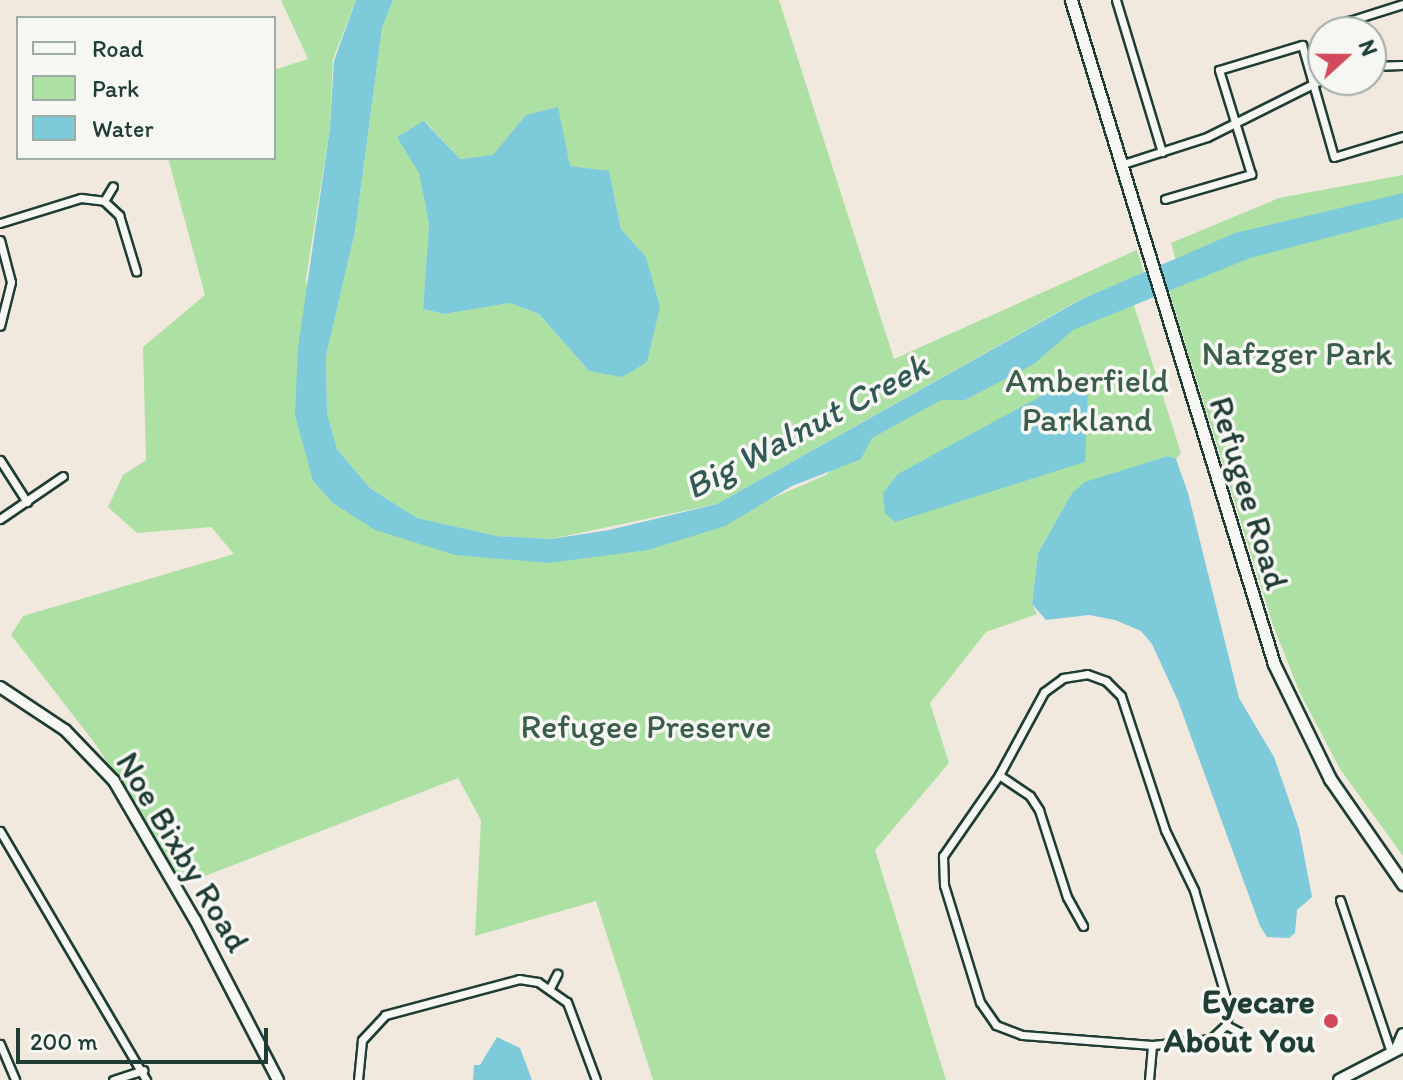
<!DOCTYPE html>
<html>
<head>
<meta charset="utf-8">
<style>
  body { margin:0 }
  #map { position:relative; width:1403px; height:1080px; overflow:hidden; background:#f1e8de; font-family:Itim,sans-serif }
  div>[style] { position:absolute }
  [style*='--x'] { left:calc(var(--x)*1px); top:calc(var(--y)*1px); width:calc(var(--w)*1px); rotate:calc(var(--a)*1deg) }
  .green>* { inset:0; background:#ade1a4 }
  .water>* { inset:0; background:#7dcadb }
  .roads { filter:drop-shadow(2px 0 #1f3d34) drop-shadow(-2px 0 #1f3d34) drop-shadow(0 2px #1f3d34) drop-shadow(0 -2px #1f3d34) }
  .street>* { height:7px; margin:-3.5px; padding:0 3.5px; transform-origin:3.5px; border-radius:3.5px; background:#f6f6f2 }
  .secondary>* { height:10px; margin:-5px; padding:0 5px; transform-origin:5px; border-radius:5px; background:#f6f6f2 }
  .primary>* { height:11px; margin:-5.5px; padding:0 5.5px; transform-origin:5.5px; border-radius:5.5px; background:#f6f6f2 }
  .dots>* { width:22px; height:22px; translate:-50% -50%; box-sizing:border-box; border:4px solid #f6f6f2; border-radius:50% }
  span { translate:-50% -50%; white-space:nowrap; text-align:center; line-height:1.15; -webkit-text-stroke:7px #f6f6f2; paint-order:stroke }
  .park-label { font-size:34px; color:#3b5e4a }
  .street-label { font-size:34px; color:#1f3d34 }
  .poi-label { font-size:34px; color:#1f3d34; font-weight:700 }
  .right { translate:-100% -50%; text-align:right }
  .water-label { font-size:36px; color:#325955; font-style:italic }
  .legend { position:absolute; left:16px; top:16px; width:260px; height:144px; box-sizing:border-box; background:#f6f6f2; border:2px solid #a0aca6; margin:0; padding:10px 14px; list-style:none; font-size:24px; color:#1f3d34 }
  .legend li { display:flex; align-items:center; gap:16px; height:40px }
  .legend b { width:40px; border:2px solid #a0aca6 }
  .north { position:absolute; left:1307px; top:16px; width:80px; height:80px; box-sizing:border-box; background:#f6f6f2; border:2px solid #a0aca6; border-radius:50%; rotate:69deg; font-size:22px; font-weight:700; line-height:32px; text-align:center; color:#1f3d34 }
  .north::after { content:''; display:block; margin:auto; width:28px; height:36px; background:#d1495b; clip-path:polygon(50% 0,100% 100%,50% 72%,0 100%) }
  .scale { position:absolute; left:16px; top:1028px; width:252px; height:36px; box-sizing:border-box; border:4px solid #1f3d34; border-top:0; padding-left:10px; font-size:24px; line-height:28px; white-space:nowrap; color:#1f3d34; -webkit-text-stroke:6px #f6f6f2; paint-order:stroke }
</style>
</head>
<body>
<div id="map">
  <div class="green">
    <i style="clip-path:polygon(281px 0,356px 0,333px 59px,330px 128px,306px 279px,333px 503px,531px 558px,768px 500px,826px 475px,856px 443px,1131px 296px,1181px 453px,1176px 459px,1168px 456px,1072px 493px,1038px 553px,1032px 604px,1037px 614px,986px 632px,930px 703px,949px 763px,875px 850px,946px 1080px,653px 1080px,596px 901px,475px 936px,481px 820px,458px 778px,182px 885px,97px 746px,11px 635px,23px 616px,234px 554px,211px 527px,137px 533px,108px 507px,123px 475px,146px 460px,143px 347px,205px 295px,168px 158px,274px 158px,274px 70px,308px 59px)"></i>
    <i style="clip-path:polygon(evenodd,393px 0,779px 0,894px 359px,1137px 250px,1144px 273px,1081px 299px,717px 504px,551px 539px,497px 536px,417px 518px,370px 488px,337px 449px,327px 413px,326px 356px,355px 232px,382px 28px,393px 0,526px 115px,570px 166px,609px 172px,621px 229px,646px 257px,589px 371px,539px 314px,510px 303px,444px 314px,423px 309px,429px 224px,419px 173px,425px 121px,460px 159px,494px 155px,526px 115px)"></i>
    <i style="clip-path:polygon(1403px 175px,1403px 856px,1340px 769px,1300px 693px,1273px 625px,1169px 291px,1183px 285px,1171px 243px,1279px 198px)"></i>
  </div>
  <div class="water">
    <i style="clip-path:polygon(356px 0,393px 0,382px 28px,355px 232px,326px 356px,327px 413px,337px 449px,370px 488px,417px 518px,497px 536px,551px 539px,609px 530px,717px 504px,1082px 299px,1235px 233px,1403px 193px,1403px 218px,1250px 258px,1073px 330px,1034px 364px,965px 400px,941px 400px,872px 438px,861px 459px,792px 486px,725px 526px,648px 550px,548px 563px,455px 555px,375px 530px,333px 503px,313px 481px,295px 415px,298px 348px,330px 128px,334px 61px)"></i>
    <i style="clip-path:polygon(558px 107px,570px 166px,609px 171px,621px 229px,646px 257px,660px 307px,647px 362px,622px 377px,589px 371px,539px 314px,510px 303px,444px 314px,423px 309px,429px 224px,419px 173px,397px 137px,424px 121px,460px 159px,493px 155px,526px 115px)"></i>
    <i style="clip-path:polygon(1076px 377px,1088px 388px,1085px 462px,895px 522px,885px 513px,883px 493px,898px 474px)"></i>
    <i style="clip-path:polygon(1168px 456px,1176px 459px,1188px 493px,1239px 698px,1274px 757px,1299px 829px,1312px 897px,1297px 910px,1295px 933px,1289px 938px,1267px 937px,1260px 926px,1178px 701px,1152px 644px,1141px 631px,1115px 620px,1089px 615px,1046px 620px,1032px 604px,1038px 553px,1072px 493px,1085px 482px)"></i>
    <i style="clip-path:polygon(497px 1037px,520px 1048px,532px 1080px,473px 1080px,474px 1065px,480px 1065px)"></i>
  </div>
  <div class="roads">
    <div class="street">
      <i style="--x:1116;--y:0;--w:159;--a:73.2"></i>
      <i style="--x:1353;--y:32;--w:12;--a:-110"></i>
      <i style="--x:1349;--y:21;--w:57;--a:-17.5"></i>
      <i style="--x:1371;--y:66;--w:32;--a:-2"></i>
      <i style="--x:1120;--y:165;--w:91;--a:-17.8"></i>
      <i style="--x:1207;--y:137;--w:130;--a:-26.6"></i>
      <i style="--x:1165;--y:199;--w:90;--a:-16.2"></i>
      <i style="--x:1251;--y:174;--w:109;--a:-107.1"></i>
      <i style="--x:1219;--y:70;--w:87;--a:-16.8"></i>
      <i style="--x:1302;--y:45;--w:116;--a:74.1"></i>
      <i style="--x:1334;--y:157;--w:72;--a:-16.9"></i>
      <i style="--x:104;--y:201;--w:17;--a:-59"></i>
      <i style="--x:0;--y:223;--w:85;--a:-17.2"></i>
      <i style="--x:81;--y:198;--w:23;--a:7"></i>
      <i style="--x:104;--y:201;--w:21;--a:43"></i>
      <i style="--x:119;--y:215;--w:59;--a:73.1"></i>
      <i style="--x:0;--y:240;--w:43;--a:75.3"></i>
      <i style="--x:11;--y:282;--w:45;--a:104"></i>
      <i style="--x:0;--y:460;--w:50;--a:57.3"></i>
      <i style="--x:0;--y:519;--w:76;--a:-34.3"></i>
      <i style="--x:1087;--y:674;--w:20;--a:20"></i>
      <i style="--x:1106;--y:681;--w:21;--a:45"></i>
      <i style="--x:1121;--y:696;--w:141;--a:71.8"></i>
      <i style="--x:1165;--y:830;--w:67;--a:64.2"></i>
      <i style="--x:1194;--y:890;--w:123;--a:73.5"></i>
      <i style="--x:1229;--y:1008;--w:17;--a:100"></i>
      <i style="--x:1226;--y:1025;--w:21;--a:137"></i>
      <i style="--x:1211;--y:1039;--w:59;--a:174.2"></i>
      <i style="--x:1152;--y:1045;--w:130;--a:-175.6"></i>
      <i style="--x:1022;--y:1035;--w:28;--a:-159"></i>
      <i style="--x:996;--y:1025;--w:28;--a:-125"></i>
      <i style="--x:980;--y:1002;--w:122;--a:-107.1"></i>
      <i style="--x:944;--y:885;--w:29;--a:-92"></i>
      <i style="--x:943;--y:856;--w:98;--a:-55.3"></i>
      <i style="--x:999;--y:775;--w:94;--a:-61.5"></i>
      <i style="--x:1044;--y:692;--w:24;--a:-36"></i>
      <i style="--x:1063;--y:678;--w:24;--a:-9"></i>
      <i style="--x:999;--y:775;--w:37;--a:34"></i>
      <i style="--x:1030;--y:796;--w:17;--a:57"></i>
      <i style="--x:1039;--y:810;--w:91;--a:72.2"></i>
      <i style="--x:1067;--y:897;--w:33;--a:61"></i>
      <i style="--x:0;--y:831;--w:289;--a:59.6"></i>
      <i style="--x:1340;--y:900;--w:160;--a:71.5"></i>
      <i style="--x:550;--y:988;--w:16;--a:-63"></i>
      <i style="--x:1226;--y:1025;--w:19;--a:28"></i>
      <i style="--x:0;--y:1044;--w:39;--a:67"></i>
      <i style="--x:113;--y:1080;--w:32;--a:-18"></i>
      <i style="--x:358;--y:1080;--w:40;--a:-84.3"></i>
      <i style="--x:362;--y:1040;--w:34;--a:-47"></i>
      <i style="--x:385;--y:1015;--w:139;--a:-15"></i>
      <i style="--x:519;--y:979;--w:19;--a:9"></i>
      <i style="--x:538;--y:982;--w:35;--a:35"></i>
      <i style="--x:567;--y:1002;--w:83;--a:69.6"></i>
      <i style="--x:1149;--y:1080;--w:35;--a:-85"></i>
    </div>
    <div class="secondary">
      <i style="--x:0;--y:687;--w:78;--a:33.5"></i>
      <i style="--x:65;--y:730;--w:71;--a:46.1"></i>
      <i style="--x:114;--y:781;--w:161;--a:59.8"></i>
      <i style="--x:195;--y:920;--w:180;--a:62.6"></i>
      <i style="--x:1397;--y:1048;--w:15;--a:-67"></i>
      <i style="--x:1339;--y:1080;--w:72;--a:-27.3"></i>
    </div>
    <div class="primary">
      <i style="--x:1071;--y:0;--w:694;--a:73"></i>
      <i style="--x:1274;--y:664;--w:128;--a:64"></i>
      <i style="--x:1330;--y:779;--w:128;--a:55.2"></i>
    </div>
  </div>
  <div class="dots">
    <i style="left:1331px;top:1021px;background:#d1495b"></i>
  </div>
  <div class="park-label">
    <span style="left:1297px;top:354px">Nafzger Park</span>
    <span style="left:1087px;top:400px">Amberfield<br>Parkland</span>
    <span style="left:646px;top:727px">Refugee Preserve</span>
  </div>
  <div class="street-label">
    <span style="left:1249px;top:493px;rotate:73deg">Refugee Road</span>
    <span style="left:183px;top:852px;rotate:59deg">Noe Bixby Road</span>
  </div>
  <div class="poi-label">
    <span class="right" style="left:1315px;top:1021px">Eyecare<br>About You</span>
  </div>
  <div class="water-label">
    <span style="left:806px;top:426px;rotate:-28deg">Big Walnut Creek</span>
  </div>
  <ul class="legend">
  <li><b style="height:10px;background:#f6f6f2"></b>Road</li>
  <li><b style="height:22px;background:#ade1a4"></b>Park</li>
  <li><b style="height:22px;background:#7dcadb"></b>Water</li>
  </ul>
  <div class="north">N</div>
  <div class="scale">200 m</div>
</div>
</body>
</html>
